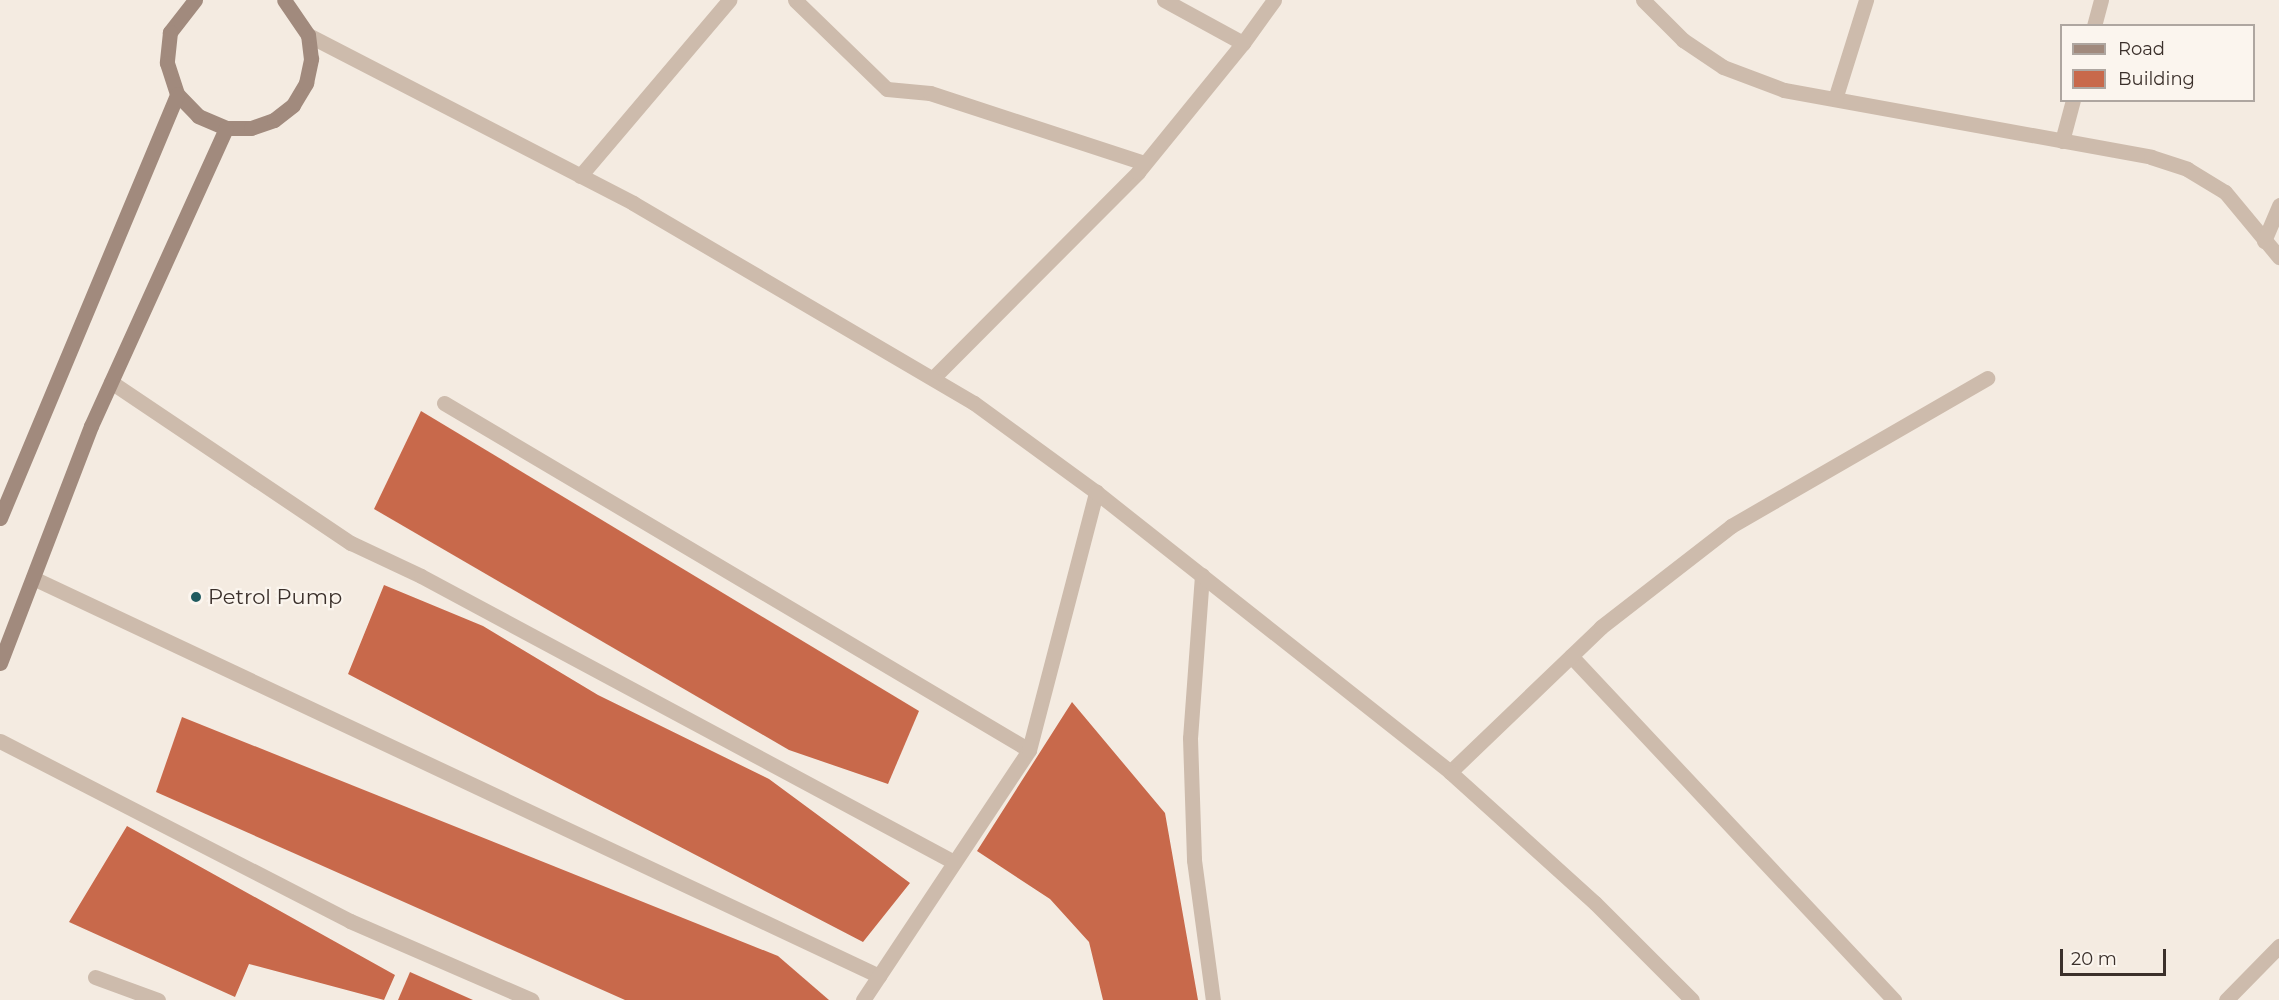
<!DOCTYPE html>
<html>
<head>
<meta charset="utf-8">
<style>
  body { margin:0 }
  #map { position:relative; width:2279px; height:1000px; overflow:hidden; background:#f4ebe1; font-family:Montserrat,sans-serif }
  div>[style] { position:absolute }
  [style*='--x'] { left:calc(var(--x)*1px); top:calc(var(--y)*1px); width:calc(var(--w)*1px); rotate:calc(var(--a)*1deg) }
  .building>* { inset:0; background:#c8694b }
  .service>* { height:15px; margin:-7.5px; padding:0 7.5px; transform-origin:7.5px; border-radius:7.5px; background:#cdbbac }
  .minor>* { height:15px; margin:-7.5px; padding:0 7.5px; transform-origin:7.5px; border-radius:7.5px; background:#cdbbac }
  .tertiary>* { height:15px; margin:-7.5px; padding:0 7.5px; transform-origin:7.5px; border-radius:7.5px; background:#cdbbac }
  .secondary>* { height:15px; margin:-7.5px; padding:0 7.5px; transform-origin:7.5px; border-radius:7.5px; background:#a18a7d }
  .dots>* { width:16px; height:16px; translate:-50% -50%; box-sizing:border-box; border:3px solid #fbf5ee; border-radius:50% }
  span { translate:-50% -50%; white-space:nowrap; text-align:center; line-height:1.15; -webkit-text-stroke:4.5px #fbf5ee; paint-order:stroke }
  .poi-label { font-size:21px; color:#3b302b }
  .left { translate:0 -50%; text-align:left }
  .legend { position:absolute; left:2060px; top:24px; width:195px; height:78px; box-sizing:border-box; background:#fbf5ee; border:2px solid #aea6a0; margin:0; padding:8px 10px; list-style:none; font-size:18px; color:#3b302b }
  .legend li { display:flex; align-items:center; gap:12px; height:30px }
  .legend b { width:30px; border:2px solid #aea6a0 }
  .scale { position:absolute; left:2060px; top:949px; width:106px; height:27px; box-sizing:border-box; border:3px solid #3b302b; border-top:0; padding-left:8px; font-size:18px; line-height:21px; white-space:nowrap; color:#3b302b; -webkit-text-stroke:4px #fbf5ee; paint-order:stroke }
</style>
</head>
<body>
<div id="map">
  <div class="building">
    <i style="clip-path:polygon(421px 411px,919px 711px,888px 784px,789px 750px,374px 509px)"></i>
    <i style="clip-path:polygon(384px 585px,483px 626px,598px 695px,769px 779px,910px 883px,863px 942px,348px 674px)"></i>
    <i style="clip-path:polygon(1072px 702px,1165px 813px,1198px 1000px,1103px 1000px,1089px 942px,1050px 899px,977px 851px)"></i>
    <i style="clip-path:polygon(182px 717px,778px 956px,829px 1000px,625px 1000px,156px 792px)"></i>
    <i style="clip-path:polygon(127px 826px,395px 975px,384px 1000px,249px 964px,235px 997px,69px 922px)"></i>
    <i style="clip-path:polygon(410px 972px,473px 1000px,398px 1000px)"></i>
  </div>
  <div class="service">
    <i style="--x:1571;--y:656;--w:472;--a:46.8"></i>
    <i style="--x:1450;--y:772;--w:209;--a:-43.8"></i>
    <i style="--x:1601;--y:627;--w:165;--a:-37.8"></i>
    <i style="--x:1731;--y:526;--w:296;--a:-30"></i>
    <i style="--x:2226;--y:1000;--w:76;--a:-45.5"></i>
  </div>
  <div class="minor">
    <i style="--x:795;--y:0;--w:128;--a:44.1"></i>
    <i style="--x:887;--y:89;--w:43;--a:5.3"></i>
    <i style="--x:930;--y:93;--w:225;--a:18.1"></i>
    <i style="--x:1164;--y:0;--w:90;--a:28.6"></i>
    <i style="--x:1243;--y:43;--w:53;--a:-54.2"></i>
    <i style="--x:1643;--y:0;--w:57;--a:45"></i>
    <i style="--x:1683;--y:40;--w:48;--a:34"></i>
    <i style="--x:1723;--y:67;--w:65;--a:20.7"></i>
    <i style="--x:1784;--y:90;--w:373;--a:10.3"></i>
    <i style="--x:2151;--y:157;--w:38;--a:18"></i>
    <i style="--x:2187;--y:169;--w:44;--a:31.2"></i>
    <i style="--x:2225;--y:192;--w:85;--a:50.3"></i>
    <i style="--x:2094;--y:26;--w:27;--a:-75"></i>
    <i style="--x:1835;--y:99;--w:104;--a:-72.6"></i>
    <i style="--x:2062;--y:141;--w:42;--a:-75"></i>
    <i style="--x:580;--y:176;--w:231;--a:-49.7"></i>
    <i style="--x:2264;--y:241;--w:39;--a:-67"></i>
    <i style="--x:933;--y:378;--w:291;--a:-45.1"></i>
    <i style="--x:1138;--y:172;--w:166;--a:-50.9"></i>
    <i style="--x:111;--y:382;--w:289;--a:33.9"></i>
    <i style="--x:351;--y:543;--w:77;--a:25.2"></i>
    <i style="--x:421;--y:576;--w:605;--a:28.22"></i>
    <i style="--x:444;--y:403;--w:680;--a:30.67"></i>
    <i style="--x:1202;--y:575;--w:163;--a:94.2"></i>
    <i style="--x:1190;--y:738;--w:122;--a:88.1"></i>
    <i style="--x:1194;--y:860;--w:141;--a:82.3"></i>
    <i style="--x:33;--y:578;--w:935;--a:25.19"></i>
    <i style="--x:0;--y:741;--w:394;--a:27.2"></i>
    <i style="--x:350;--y:921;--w:198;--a:23.5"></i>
    <i style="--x:95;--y:977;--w:67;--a:20.1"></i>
    <i style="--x:863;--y:1000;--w:300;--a:-56.4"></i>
    <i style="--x:1029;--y:750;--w:267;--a:-75.4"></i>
  </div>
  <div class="tertiary">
    <i style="--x:308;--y:35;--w:366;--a:27.3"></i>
    <i style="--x:633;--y:203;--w:395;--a:30.4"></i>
    <i style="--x:974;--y:403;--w:151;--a:36.1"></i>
    <i style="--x:1096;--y:492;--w:451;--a:38.3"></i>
    <i style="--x:1450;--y:772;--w:195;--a:42.1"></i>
    <i style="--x:1595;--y:903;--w:137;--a:45"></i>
  </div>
  <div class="secondary">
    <i style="--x:195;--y:0;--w:41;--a:128"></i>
    <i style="--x:170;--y:32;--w:31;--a:96"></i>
    <i style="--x:167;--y:63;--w:33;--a:72"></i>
    <i style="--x:177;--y:94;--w:30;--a:46"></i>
    <i style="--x:198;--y:116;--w:30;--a:23"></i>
    <i style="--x:226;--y:128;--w:25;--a:0"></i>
    <i style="--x:251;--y:128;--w:24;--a:-19"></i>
    <i style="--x:274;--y:120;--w:24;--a:-38"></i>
    <i style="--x:293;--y:105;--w:26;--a:-59"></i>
    <i style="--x:306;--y:83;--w:25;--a:-78"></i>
    <i style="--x:311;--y:59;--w:24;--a:-97"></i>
    <i style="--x:308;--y:35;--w:42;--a:-124.4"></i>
    <i style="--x:0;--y:518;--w:459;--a:-67.3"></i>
    <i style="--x:0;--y:663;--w:254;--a:-69"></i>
    <i style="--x:91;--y:426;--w:327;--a:-65.6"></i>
  </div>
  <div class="dots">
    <i style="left:196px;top:597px;background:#1f5a5e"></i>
  </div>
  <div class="poi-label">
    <span class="left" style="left:208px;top:597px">Petrol Pump</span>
  </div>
  <ul class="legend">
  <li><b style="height:8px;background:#a18a7d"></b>Road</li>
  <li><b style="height:16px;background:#c8694b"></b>Building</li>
  </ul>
  <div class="scale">20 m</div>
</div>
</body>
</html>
